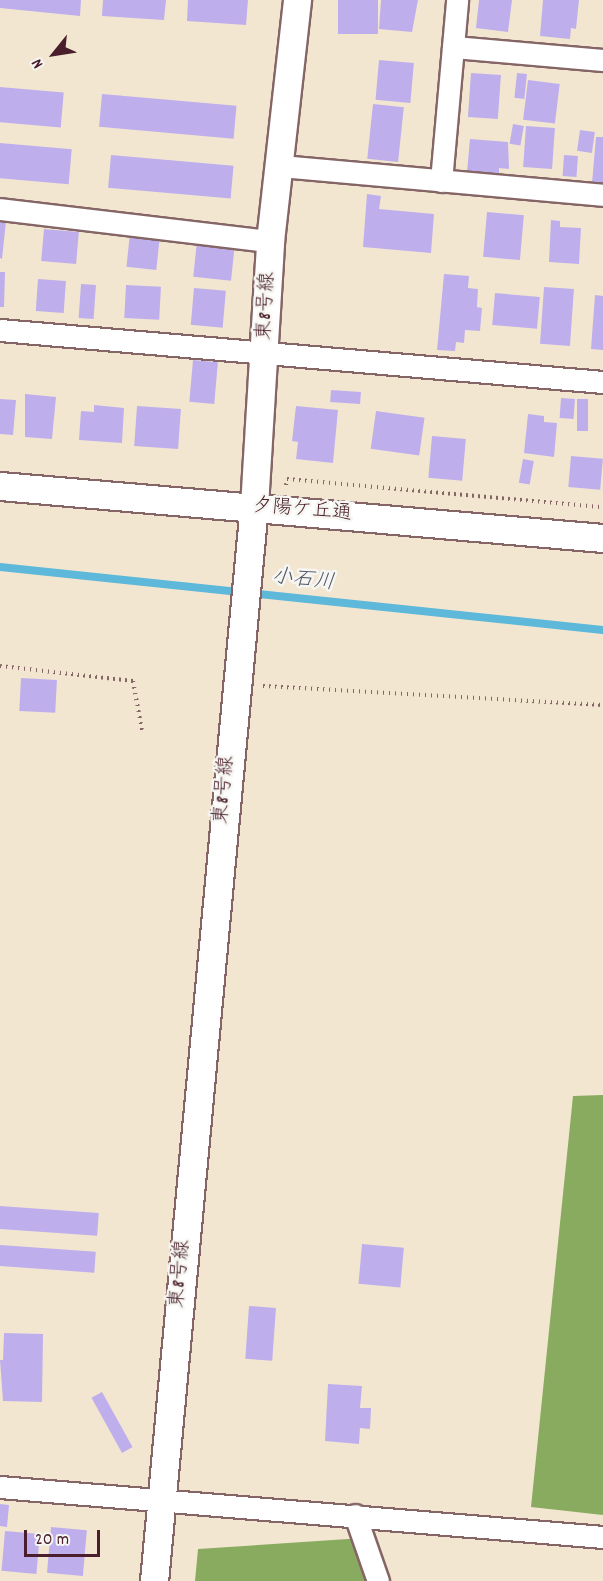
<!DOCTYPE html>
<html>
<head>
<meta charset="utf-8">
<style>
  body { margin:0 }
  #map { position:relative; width:603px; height:1581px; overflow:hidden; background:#f3e6d1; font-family:Dekko,"Klee One",sans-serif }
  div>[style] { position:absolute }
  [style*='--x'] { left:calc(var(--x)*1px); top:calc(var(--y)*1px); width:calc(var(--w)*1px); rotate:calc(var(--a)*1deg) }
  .forest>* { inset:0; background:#89ab5f }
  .stream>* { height:8px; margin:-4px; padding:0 4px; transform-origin:4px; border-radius:4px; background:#5db8da }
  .building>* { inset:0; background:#beafec; transform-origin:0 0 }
  .path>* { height:4px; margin-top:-2px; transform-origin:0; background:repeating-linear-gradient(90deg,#856565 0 1.5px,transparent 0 6px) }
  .roads { filter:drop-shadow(2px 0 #856565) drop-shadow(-2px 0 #856565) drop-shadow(0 2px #856565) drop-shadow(0 -2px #856565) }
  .minor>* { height:21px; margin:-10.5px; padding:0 10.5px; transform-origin:10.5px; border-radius:10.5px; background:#fff }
  .tertiary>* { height:27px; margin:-13.5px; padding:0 13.5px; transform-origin:13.5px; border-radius:13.5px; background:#fff }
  span { translate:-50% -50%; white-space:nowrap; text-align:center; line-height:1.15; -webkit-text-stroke:5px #f6f6f2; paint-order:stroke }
  .street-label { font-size:20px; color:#4a1f2b }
  .water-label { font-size:21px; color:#515568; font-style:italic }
  .north { position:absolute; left:24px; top:24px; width:60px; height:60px; -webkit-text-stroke:4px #f6f6f2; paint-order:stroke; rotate:240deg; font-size:16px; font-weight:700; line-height:24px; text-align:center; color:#4a1f2b }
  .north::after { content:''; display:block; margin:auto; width:21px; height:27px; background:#4a1f2b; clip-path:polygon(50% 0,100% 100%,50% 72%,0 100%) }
  .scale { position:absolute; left:24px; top:1530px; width:76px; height:27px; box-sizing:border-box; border:3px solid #4a1f2b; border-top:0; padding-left:8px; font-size:18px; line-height:21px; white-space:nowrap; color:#4a1f2b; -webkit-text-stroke:4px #f6f6f2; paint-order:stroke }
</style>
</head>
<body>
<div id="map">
  <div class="forest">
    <i style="clip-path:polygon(603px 1095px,603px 1515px,531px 1507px,573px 1096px)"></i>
    <i style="clip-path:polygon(363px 1538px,378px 1581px,195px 1581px,198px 1549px)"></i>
  </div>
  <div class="stream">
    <i style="--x:0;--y:567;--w:606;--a:5.96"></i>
  </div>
  <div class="building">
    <i style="clip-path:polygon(0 0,81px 0,80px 16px,0 8px)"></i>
    <i style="clip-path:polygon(103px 0,166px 0,164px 20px,102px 16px)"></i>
    <i style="clip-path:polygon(188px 0,248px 0,246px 25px,187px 21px)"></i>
    <i style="left:338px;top:0;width:40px;height:34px"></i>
    <i style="clip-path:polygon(381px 0,418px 0,412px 32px,379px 29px)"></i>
    <i style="clip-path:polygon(479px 0,512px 0,508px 32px,476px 28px)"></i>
    <i style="clip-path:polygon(543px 0,579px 0,576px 29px,571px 28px,570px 39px,540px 36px)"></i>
    <i style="left:379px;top:60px;width:35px;height:40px;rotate:5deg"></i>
    <i style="left:471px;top:73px;width:30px;height:44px;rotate:4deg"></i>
    <i style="left:517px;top:73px;width:10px;height:25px;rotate:6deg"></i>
    <i style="left:528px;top:80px;width:32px;height:40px;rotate:7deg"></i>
    <i style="left:0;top:87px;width:64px;height:35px;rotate:5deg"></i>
    <i style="left:102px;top:94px;width:135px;height:33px;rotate:5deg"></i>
    <i style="left:373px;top:104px;width:31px;height:55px;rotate:6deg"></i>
    <i style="left:513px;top:124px;width:11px;height:20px;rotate:10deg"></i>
    <i style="left:526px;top:126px;width:29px;height:41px;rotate:4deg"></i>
    <i style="left:580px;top:130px;width:15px;height:21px;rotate:8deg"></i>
    <i style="clip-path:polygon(596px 137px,603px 137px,603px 183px,592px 183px)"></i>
    <i style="clip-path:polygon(470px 139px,508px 142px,509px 169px,499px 168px,499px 175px,467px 172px)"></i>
    <i style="left:0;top:143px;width:72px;height:35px;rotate:5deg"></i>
    <i style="left:111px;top:155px;width:123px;height:33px;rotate:5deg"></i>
    <i style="left:564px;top:155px;width:14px;height:21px;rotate:4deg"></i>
    <i style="clip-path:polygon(367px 194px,381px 196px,379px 209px,434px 214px,431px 253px,363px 247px)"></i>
    <i style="left:487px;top:212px;width:37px;height:45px;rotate:5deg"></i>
    <i style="clip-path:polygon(551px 220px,560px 221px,560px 227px,581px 228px,579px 264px,549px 262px)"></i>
    <i style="clip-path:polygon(0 221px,6px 221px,2px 259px,0 258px)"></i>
    <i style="left:44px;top:229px;width:35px;height:32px;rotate:5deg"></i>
    <i style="left:130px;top:233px;width:30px;height:34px;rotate:6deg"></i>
    <i style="left:197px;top:241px;width:38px;height:36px;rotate:6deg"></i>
    <i style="clip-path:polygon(0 272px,5px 272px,4px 307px,0 307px)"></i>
    <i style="clip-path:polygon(444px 274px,469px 276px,468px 288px,478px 289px,477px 307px,482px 308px,480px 331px,465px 330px,464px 343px,456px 342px,455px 351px,437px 350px)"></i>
    <i style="left:38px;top:279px;width:28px;height:32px;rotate:4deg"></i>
    <i style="left:81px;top:284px;width:15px;height:34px;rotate:4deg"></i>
    <i style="left:126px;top:285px;width:35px;height:33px;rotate:3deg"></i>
    <i style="left:544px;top:287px;width:30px;height:57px;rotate:4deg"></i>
    <i style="left:194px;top:288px;width:32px;height:37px;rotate:5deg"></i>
    <i style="left:495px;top:293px;width:45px;height:32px;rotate:5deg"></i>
    <i style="clip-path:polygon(595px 295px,603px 296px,603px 350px,591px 349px)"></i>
    <i style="left:193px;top:360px;width:25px;height:42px;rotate:5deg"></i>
    <i style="left:331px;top:390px;width:30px;height:12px;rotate:4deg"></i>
    <i style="clip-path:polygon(25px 394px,56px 397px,52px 439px,25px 437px)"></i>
    <i style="left:561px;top:398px;width:14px;height:20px;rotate:4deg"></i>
    <i style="clip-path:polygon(0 399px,16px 400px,13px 435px,0 434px)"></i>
    <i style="left:577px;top:399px;width:11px;height:32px"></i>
    <i style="clip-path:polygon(94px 405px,124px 408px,122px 443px,79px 440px,81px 411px,94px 412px)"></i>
    <i style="left:137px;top:406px;width:44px;height:40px;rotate:4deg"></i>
    <i style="clip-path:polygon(296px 406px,338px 410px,333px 463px,296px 459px,298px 442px,292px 441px)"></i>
    <i style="left:376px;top:411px;width:49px;height:38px;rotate:8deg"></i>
    <i style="clip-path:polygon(528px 414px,544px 416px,544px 422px,557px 423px,554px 457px,524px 453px)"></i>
    <i style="left:432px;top:436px;width:34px;height:42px;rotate:5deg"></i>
    <i style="left:571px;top:456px;width:32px;height:31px;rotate:5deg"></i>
    <i style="left:523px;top:459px;width:11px;height:24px;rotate:10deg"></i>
    <i style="left:21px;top:678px;width:36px;height:33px;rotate:3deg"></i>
    <i style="left:0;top:1206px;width:99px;height:23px;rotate:4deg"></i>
    <i style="left:362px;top:1244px;width:42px;height:40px;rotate:5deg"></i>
    <i style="left:0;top:1245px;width:96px;height:21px;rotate:4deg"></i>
    <i style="left:249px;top:1306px;width:27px;height:53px;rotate:4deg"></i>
    <i style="clip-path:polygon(4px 1333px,43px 1334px,42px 1402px,3px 1401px,0 1360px,3px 1360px)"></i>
    <i style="clip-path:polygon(328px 1384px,362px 1386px,360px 1408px,371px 1408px,370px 1429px,360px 1428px,359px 1444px,325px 1441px)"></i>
    <i style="left:102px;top:1392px;width:63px;height:12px;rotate:61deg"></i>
    <i style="clip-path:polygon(0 1504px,9px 1505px,7px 1527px,0 1526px)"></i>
    <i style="left:51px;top:1527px;width:36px;height:46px;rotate:5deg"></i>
    <i style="left:5px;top:1531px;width:35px;height:40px;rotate:5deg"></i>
  </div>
  <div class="path">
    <i style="--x:286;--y:485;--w:6;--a:-81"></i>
    <i style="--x:287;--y:479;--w:317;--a:5.1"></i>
    <i style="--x:0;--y:666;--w:134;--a:6.4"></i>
    <i style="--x:133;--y:681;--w:50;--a:79.6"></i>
    <i style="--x:263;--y:686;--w:341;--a:3.2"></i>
  </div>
  <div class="roads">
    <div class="minor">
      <i style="--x:453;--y:47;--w:151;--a:5"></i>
      <i style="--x:280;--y:166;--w:324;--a:5.1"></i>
      <i style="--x:441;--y:181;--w:182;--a:-84.9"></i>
      <i style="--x:0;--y:209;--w:272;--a:6.8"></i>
      <i style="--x:0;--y:330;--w:605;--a:4.93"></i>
      <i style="--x:0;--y:1487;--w:605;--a:4.74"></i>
      <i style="--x:355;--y:1515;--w:70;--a:70.8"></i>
    </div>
    <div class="tertiary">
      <i style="--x:0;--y:486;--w:605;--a:4.93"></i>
      <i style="--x:154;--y:1581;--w:1080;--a:-84.69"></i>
      <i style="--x:254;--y:506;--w:265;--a:-86.5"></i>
      <i style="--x:270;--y:241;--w:243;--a:-83.6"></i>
    </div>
  </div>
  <div class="street-label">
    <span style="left:267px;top:306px;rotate:-87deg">東8号線</span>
    <span style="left:302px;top:511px;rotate:5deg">夕陽ケ丘通</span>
    <span style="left:225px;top:790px;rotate:-85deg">東8号線</span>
    <span style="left:181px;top:1274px;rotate:-85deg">東8号線</span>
  </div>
  <div class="water-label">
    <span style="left:303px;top:581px;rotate:6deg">小石川</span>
  </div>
  <div class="north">N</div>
  <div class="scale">20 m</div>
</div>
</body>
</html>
